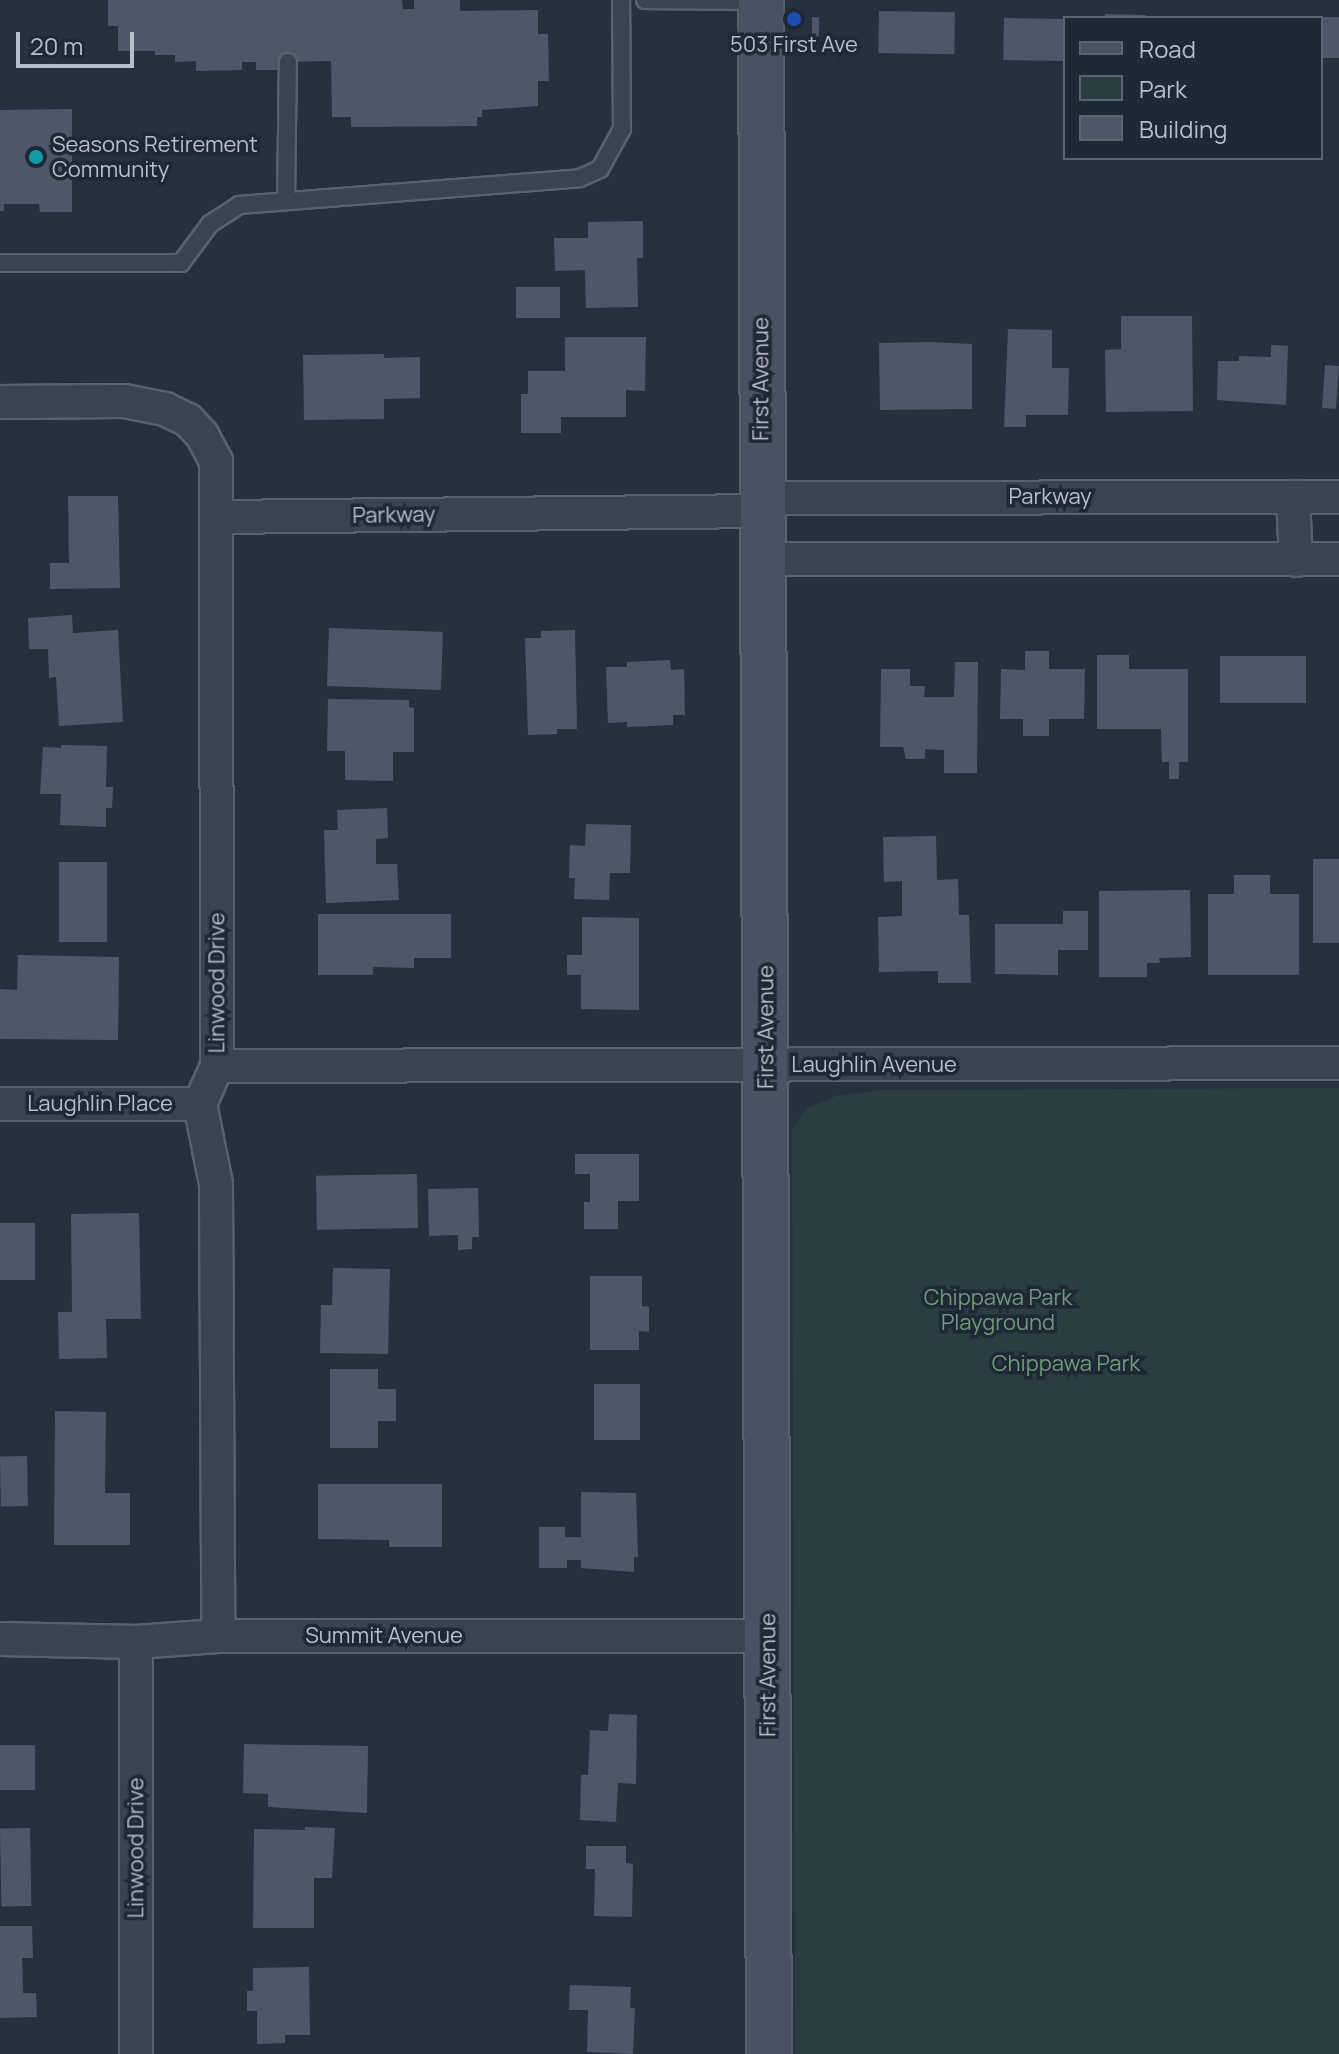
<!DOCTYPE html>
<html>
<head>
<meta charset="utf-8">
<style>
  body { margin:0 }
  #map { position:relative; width:1339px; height:2054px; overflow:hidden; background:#263140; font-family:Manrope,sans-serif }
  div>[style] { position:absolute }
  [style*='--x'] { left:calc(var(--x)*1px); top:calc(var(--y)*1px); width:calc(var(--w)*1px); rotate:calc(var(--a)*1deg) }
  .green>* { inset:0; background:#283e41 }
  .building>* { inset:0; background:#4c5869; transform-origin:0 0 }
  .roads { filter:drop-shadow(2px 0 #58616d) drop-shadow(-2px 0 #58616d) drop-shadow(0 2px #58616d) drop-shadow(0 -2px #58616d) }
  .lane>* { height:16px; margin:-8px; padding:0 8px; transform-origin:8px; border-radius:8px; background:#3a4350 }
  .street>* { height:32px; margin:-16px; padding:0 16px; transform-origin:16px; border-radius:16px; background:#3a4350 }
  .secondary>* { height:44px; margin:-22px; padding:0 22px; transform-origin:22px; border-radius:22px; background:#485263 }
  .dots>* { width:22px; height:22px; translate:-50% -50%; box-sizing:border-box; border:4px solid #1f2835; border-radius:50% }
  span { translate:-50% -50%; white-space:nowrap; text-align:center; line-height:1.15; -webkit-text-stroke:7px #1f2835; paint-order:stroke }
  .poi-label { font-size:22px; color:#b7beca }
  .left { translate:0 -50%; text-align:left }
  .street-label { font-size:22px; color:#b7beca }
  .park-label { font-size:22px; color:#6e9b79 }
  .legend { position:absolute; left:1063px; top:16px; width:260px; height:144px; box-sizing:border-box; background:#1f2835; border:2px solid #5c6471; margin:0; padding:10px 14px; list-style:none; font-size:24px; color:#b7beca }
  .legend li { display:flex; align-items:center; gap:16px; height:40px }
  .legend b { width:40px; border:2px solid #5c6471 }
  .scale { position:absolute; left:16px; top:32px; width:118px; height:36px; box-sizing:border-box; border:4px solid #b7beca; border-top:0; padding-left:10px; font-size:24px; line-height:28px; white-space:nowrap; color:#b7beca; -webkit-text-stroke:6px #1f2835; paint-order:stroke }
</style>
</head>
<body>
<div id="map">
  <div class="green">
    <i style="clip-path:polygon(1339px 1088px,1339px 2054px,795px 2054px,792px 1130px,806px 1109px,836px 1096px,879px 1090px)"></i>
  </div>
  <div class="building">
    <i style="clip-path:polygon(108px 0,402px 0,403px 9px,414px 9px,414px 0,460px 0,460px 11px,538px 10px,538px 34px,548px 34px,549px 81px,538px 81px,538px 106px,482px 110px,482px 117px,477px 117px,477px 126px,351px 127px,351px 117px,332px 117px,331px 61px,280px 62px,280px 70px,256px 70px,256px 62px,242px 62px,242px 70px,196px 71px,196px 61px,175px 62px,175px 55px,155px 55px,155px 51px,118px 51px,118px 26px,108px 26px)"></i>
    <i style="left:879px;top:11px;width:76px;height:42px;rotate:1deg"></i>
    <i style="clip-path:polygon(1105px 14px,1146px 15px,1146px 18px,1105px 18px)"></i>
    <i style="left:812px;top:17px;width:7px;height:21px"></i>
    <i style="left:1321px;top:17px;width:18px;height:41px"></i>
    <i style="left:1004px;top:18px;width:61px;height:42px;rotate:1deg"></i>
    <i style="clip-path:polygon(72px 109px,72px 212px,40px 212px,39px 204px,4px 204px,4px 211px,0 211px,0 110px)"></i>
    <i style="clip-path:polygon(643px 221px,643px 258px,637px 258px,638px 307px,586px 308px,585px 270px,555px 271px,554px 238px,588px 238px,588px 222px)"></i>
    <i style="left:560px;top:287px;width:31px;height:44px;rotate:90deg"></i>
    <i style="clip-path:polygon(1121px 316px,1192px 316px,1193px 411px,1106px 412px,1105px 350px,1121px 349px)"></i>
    <i style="clip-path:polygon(1008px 329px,1052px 330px,1052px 368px,1069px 368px,1068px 415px,1026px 415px,1026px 427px,1004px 427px)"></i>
    <i style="clip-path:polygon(565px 337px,646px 337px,645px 391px,626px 390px,626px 417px,561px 417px,561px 433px,521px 433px,521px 394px,528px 394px,528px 371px,565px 371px)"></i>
    <i style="clip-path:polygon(929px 342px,972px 344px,972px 409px,880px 410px,879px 343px)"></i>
    <i style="clip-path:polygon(1271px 345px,1288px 346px,1286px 405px,1217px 400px,1218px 361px,1239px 361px,1239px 356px,1271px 357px)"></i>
    <i style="clip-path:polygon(384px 354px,384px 358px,420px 357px,420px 398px,384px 399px,384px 419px,304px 420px,303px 355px)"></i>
    <i style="left:1325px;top:365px;width:14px;height:43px;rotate:4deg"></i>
    <i style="clip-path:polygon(68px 496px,118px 496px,120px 588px,50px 589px,50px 563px,69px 563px)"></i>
    <i style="clip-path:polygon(72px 615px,73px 633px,118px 630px,123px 722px,59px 726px,56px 677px,49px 678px,48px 649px,29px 649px,28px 618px)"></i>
    <i style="left:329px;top:628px;width:114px;height:58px;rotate:2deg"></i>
    <i style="clip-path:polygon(575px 630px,577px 729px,557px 729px,557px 734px,528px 735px,525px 638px,541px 638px,541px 631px)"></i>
    <i style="clip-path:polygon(1025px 651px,1049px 651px,1049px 669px,1085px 669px,1084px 719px,1049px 719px,1049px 736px,1023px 736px,1023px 719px,1000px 719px,1001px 669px,1025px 670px)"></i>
    <i style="clip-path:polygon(1097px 655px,1129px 655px,1129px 669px,1188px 669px,1188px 762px,1179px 762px,1179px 779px,1169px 779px,1169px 762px,1162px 762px,1161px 729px,1097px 729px)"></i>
    <i style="left:1220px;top:656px;width:86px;height:47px"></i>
    <i style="clip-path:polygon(670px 660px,671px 670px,684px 669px,685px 715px,673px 715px,673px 725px,627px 727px,627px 722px,608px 723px,606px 667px,627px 667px,627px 662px)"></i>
    <i style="clip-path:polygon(955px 662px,978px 662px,977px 773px,944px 773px,944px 750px,925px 749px,925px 759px,906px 759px,903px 747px,880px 747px,881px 669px,910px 669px,910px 686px,925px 686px,924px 697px,954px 697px)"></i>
    <i style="clip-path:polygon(328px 699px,409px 700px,409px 707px,414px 708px,414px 752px,393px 752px,393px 781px,345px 780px,345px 751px,327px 751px)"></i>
    <i style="clip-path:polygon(61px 745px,107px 746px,106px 787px,113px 787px,112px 808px,106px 808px,106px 827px,60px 825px,61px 794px,40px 794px,43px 747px,61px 748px)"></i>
    <i style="clip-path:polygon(387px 808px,388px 838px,376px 839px,376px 864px,397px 864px,399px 900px,326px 903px,324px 830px,338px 830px,337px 810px)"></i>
    <i style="clip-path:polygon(586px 824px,631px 825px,630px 873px,610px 873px,609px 900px,574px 899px,575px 878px,569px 878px,570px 845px,585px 846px)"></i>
    <i style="clip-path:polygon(936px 836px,937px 880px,958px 879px,959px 915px,969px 915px,971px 983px,938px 983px,938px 971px,879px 972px,878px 917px,902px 916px,902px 881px,884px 882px,883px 837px)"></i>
    <i style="left:1313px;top:859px;width:26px;height:84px"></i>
    <i style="left:59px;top:862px;width:48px;height:80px"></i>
    <i style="clip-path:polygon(1234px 875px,1270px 875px,1270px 894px,1299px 894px,1299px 975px,1208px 975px,1208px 894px,1234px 894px)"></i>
    <i style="clip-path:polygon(1190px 890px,1191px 957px,1159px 958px,1160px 963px,1147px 963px,1147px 977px,1099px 977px,1099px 891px)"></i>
    <i style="clip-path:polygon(1063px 911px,1088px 911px,1088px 950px,1058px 950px,1058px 975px,995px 974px,995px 924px,1063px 924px)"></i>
    <i style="clip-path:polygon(318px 914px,451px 914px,451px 958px,414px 958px,414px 968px,373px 967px,373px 975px,318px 975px)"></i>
    <i style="clip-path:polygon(582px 917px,639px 918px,639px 1010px,581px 1009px,581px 975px,567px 975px,567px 955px,582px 955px)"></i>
    <i style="clip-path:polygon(18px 955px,119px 957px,118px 1040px,0 1039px,0 989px,17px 990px)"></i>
    <i style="clip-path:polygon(575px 1154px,639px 1154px,639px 1201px,618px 1201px,618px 1229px,584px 1229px,584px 1202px,590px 1202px,590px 1174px,575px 1174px)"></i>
    <i style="left:417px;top:1174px;width:54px;height:101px;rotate:89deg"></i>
    <i style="clip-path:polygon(478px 1188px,479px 1237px,472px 1237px,472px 1249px,458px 1250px,458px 1235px,429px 1236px,428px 1189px)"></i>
    <i style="clip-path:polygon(139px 1213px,141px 1319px,106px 1319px,107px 1358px,59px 1359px,58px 1312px,72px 1312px,71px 1214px)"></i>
    <i style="left:0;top:1223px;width:35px;height:57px"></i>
    <i style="clip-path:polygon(333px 1268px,390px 1269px,388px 1354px,320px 1353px,321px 1305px,332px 1305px)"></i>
    <i style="clip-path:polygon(590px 1276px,642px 1276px,642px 1306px,649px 1307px,649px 1332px,639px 1331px,639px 1350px,590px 1350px)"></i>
    <i style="clip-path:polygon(330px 1369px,378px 1369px,378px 1389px,396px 1389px,396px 1421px,378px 1421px,378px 1448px,330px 1448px)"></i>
    <i style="left:594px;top:1384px;width:46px;height:56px"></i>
    <i style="clip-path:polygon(55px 1411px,106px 1412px,105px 1493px,130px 1493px,130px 1545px,54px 1545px)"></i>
    <i style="left:27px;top:1456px;width:50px;height:27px;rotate:89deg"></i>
    <i style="clip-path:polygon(318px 1484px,442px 1484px,442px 1547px,389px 1547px,389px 1540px,318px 1539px)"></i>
    <i style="clip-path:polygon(581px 1492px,636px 1493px,638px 1557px,634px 1557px,634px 1572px,581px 1568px,581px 1560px,567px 1560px,567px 1568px,539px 1568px,539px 1527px,565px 1527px,565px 1537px,581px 1537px)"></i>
    <i style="clip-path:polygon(609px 1714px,637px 1715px,636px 1784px,618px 1783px,616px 1822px,580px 1820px,581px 1775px,588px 1775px,590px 1730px,608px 1731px)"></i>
    <i style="clip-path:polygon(244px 1744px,368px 1746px,367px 1813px,268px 1807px,268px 1794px,243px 1793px)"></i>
    <i style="left:0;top:1745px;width:35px;height:45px"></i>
    <i style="clip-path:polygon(305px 1827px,335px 1828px,332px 1878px,314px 1878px,314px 1928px,253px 1928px,254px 1829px,305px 1830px)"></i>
    <i style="left:30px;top:1828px;width:78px;height:30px;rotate:89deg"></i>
    <i style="clip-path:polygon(586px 1846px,626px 1846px,626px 1863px,633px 1864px,632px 1917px,594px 1916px,595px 1869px,586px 1869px)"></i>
    <i style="clip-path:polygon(0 1926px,32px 1926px,33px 1958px,22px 1958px,23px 1993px,36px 1993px,37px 2017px,0 2018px)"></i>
    <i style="clip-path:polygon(309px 1967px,310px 2035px,285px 2035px,285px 2043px,257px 2044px,257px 2011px,247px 2011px,247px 1991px,253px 1991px,253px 1968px)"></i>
    <i style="clip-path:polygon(570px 1985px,631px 1987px,630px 2008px,635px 2008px,633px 2054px,587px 2052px,588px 2010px,569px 2010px)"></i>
  </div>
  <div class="roads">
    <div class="lane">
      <i style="--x:645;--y:0;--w:115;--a:0.5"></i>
      <i style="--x:286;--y:201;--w:139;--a:-89.2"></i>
      <i style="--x:0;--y:263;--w:181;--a:0"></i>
      <i style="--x:181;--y:263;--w:49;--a:-53.4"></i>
      <i style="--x:210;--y:224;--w:35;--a:-33"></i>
      <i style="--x:239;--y:205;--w:342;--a:-4.5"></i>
      <i style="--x:580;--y:178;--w:22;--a:-24"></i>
      <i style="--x:600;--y:169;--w:46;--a:-61.2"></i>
      <i style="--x:622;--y:129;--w:129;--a:-90.4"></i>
    </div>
    <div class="street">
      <i style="--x:0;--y:402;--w:124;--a:-0.5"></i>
      <i style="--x:124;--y:401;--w:42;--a:11"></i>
      <i style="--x:165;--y:409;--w:25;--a:26"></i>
      <i style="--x:188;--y:420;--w:21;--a:47"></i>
      <i style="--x:202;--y:435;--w:30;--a:62"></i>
      <i style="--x:216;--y:461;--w:605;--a:89.91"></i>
      <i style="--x:217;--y:1066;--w:42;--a:114.1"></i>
      <i style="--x:200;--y:1104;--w:82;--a:78.7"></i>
      <i style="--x:216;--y:1184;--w:452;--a:89.7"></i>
      <i style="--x:1293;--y:497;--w:63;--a:87.3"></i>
      <i style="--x:761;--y:498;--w:578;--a:-0.1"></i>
      <i style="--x:218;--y:517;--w:543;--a:-0.63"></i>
      <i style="--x:761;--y:559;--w:578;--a:0"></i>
      <i style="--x:217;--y:1066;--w:1122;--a:-0.15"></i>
      <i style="--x:0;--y:1104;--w:200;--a:0"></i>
      <i style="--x:0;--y:1639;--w:136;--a:1.3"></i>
      <i style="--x:136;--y:1642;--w:82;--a:-4.2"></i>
      <i style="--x:218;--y:1636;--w:549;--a:0"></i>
      <i style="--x:136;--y:1642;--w:412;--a:90"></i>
    </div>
    <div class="secondary">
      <i style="--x:761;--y:0;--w:2054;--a:89.78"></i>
    </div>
  </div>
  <div class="dots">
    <i style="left:794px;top:19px;background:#1a4fb4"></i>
    <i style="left:36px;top:157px;background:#0f9aa8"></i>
  </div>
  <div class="poi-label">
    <span style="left:794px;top:45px">503 First Ave</span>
    <span class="left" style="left:52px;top:157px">Seasons Retirement<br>Community</span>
  </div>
  <div class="street-label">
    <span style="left:761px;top:379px;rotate:-90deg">First Avenue</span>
    <span style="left:1050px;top:497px">Parkway</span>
    <span style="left:394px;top:515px;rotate:-1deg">Parkway</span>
    <span style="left:217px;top:983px;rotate:-90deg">Linwood Drive</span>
    <span style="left:766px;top:1027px;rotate:-90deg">First Avenue</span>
    <span style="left:874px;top:1065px">Laughlin Avenue</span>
    <span style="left:100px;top:1104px">Laughlin Place</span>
    <span style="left:384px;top:1636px">Summit Avenue</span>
    <span style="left:768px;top:1675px;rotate:-90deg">First Avenue</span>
    <span style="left:136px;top:1848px;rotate:-90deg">Linwood Drive</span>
  </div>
  <div class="park-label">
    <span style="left:998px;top:1310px">Chippawa Park<br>Playground</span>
    <span style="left:1066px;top:1364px">Chippawa Park</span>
  </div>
  <ul class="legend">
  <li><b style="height:10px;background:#485263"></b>Road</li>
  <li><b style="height:22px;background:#283e41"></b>Park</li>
  <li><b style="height:22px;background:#4c5869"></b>Building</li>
  </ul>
  <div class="scale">20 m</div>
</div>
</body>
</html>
